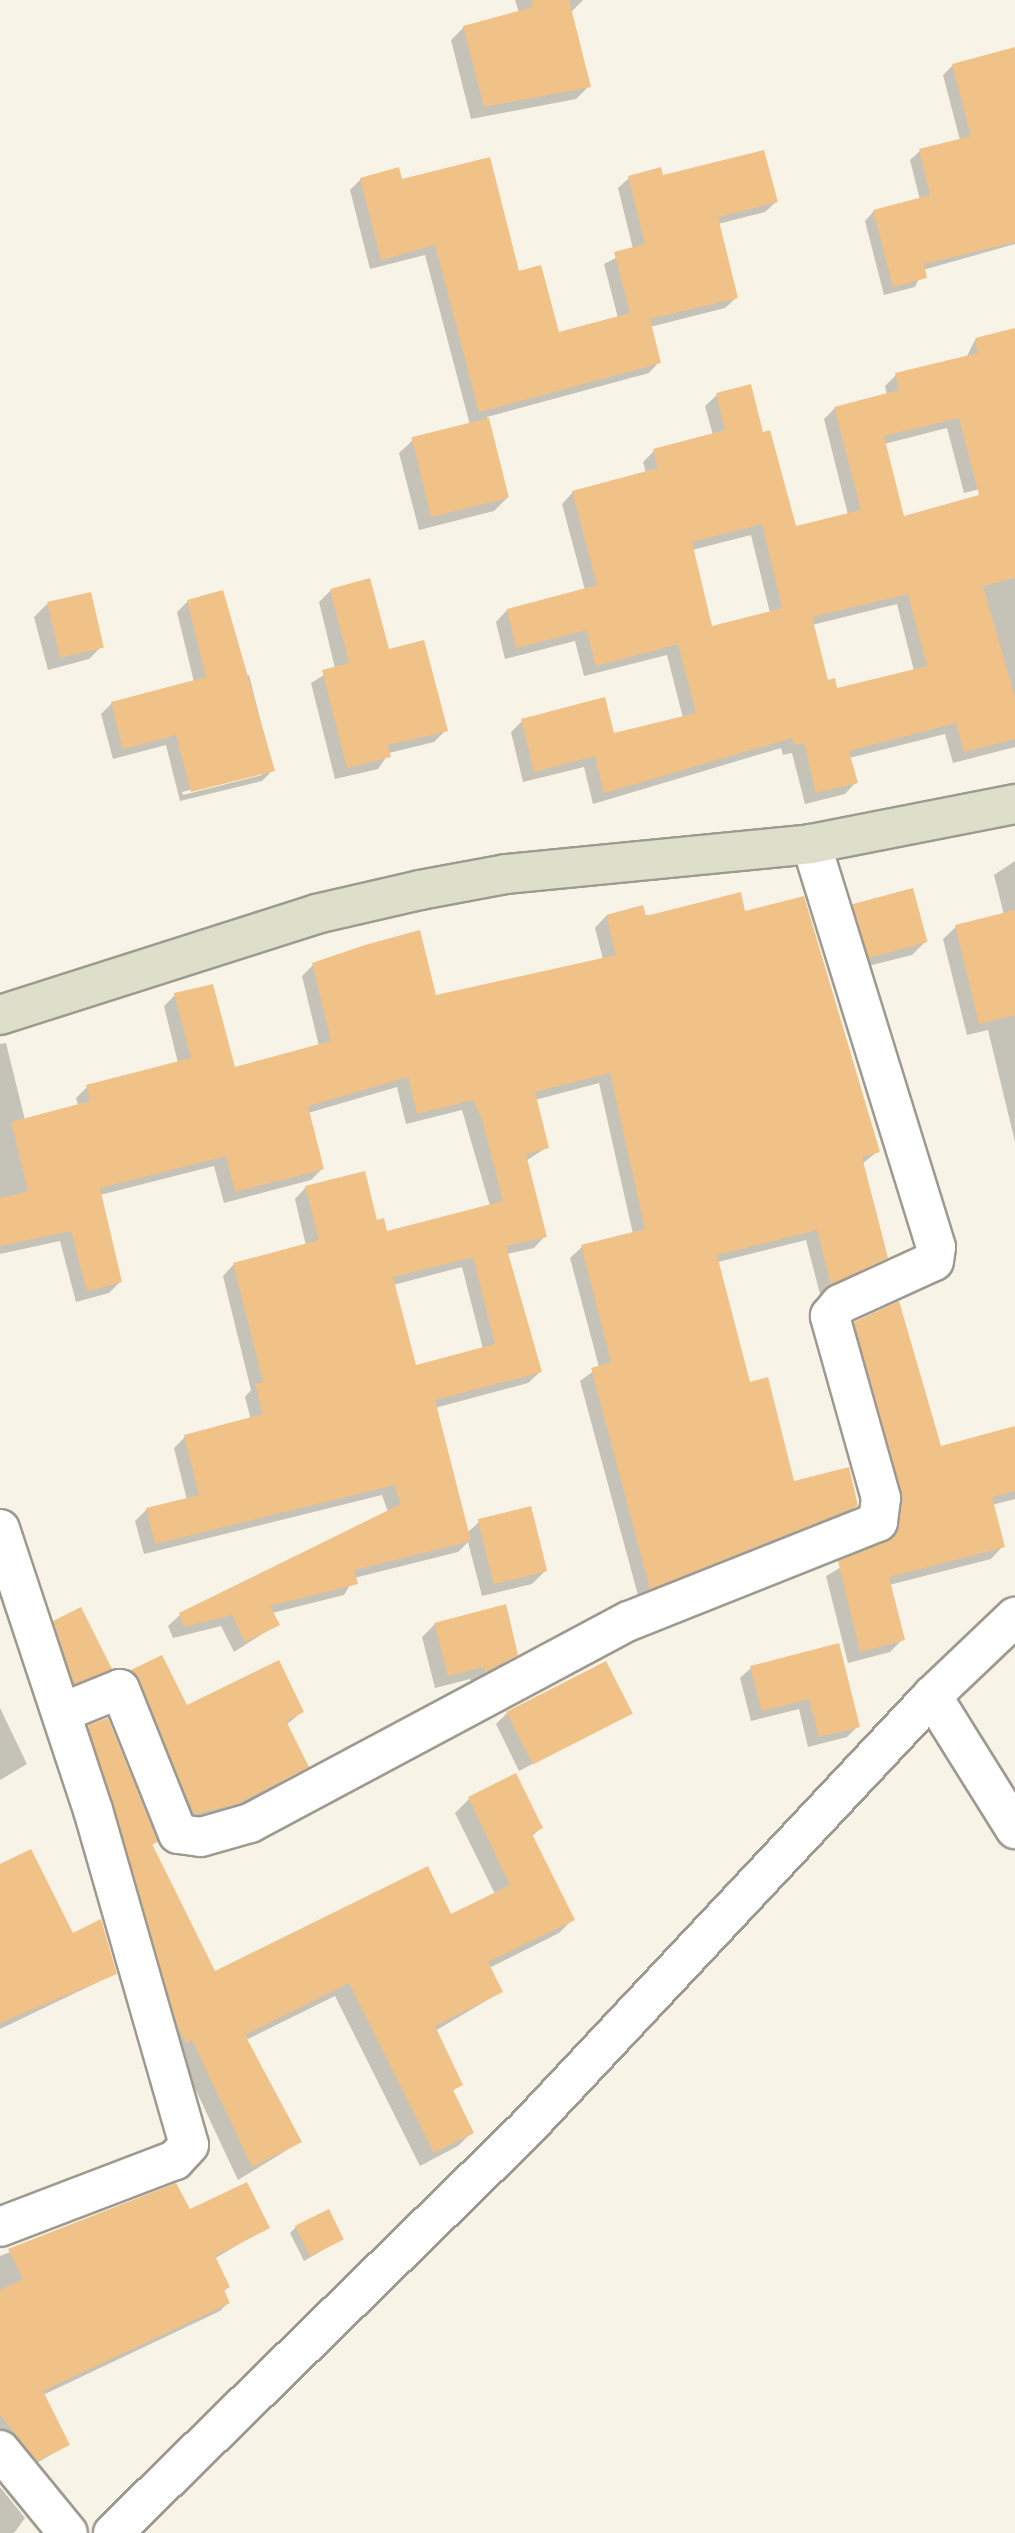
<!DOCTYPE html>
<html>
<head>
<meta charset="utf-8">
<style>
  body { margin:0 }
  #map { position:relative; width:1015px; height:2533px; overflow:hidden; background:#f7f3e7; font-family:"DM Sans",sans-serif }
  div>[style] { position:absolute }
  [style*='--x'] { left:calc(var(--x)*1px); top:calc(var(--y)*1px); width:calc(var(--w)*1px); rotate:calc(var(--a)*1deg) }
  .shadow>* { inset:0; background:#0003 }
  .building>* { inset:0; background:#f1c288; transform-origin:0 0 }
  .roads { filter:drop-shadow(2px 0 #9e9a8f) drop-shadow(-2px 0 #9e9a8f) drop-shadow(0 2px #9e9a8f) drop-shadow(0 -2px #9e9a8f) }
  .street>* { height:38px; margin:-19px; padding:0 19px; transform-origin:19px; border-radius:19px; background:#fff }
  .secondary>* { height:38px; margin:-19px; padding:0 19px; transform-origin:19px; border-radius:19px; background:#dedfca }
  span { translate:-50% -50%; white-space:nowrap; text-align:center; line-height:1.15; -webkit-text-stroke:6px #fff; paint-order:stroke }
</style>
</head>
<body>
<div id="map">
  <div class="shadow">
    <i style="clip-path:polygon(515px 0,583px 0,570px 13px,589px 86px,576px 99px,471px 119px,451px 40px,464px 27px,519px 13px)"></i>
    <i style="clip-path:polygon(1015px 49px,1015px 244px,923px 270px,915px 287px,884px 295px,865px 221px,874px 211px,920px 200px,910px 160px,920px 151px,960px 140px,943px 75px,953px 65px)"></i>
    <i style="clip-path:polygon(629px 178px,662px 178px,776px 202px,765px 212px,718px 224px,736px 298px,725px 308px,650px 327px,659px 362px,649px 373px,487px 417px,507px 498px,494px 511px,419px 530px,399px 453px,413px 440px,470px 425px,425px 255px,370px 269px,350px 190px,361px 179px,401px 181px,517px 273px,558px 334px,618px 318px,604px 264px,633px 249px,618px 188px)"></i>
    <i style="clip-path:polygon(evenodd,1015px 330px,1015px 480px,964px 493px,947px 428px,884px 444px,903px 518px,1015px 520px,1015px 747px,953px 763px,945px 734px,849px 758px,856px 782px,845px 794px,805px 804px,792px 753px,783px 755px,781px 748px,593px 804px,584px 767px,523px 782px,511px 732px,522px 721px,613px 735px,683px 718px,667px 655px,584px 676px,575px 641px,505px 659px,496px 622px,507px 610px,585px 590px,562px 504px,573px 492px,646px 473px,643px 462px,654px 451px,713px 435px,705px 406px,717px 395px,761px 434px,794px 528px,848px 515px,824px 419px,835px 408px,887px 395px,885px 386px,896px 375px,966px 358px,975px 340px,1015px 330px,751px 535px,770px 613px,710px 628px,692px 550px,751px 535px,1015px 330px,897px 604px,914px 671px,836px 691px,827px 682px,812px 625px,897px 604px)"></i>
    <i style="clip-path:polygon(331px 590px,388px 651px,446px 730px,434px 742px,389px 753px,378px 769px,335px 779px,311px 683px,335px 668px,319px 602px)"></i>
    <i style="clip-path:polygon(evenodd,188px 601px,243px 677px,249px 675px,273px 770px,262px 781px,180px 801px,166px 745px,113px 759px,101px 714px,112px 703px,194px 682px,177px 612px,188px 601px,262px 772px,262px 775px,183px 795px,182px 792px,262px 772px)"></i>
    <i style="clip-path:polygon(47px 604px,102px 646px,89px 659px,48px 670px,34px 617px)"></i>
    <i style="clip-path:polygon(1015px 861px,1015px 1142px,988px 1030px,967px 1035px,943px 939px,956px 927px,1004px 915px,994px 875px)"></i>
    <i style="clip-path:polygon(853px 905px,925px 942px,912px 955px,856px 969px,840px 918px)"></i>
    <i style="clip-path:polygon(evenodd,744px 913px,878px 1151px,862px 1164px,886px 1257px,820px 1294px,806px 1240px,718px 1262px,749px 1384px,793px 1483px,856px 1506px,844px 1517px,639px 1599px,580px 1381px,599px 1367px,570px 1258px,582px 1247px,633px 1234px,599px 1083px,535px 1100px,547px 1147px,526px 1161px,545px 1236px,534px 1248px,507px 1254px,540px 1372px,528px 1383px,435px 1408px,467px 1533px,479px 1522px,545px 1571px,532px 1584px,482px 1596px,468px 1542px,458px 1552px,354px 1578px,344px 1595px,272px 1613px,278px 1624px,234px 1652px,221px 1626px,173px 1638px,168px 1626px,180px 1615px,388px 1512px,382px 1495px,144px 1554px,135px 1521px,147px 1509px,187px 1500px,174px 1448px,185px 1437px,251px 1420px,245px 1397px,251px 1390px,223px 1276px,234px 1264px,306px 1246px,295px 1199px,306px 1187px,386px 1233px,490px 1206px,462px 1110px,406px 1124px,397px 1087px,308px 1113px,322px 1169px,311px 1180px,224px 1203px,214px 1166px,100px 1195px,120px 1282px,109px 1293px,76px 1302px,60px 1241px,0 1254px,0 1044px,6px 1043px,25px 1120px,78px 1106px,76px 1098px,87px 1087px,178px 1063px,164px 1006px,175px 995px,233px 1069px,319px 1046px,302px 976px,313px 965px,435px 997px,603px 959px,595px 928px,606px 916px,744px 913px,462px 1267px,483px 1349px,414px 1367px,393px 1285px,462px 1267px)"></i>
    <i style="clip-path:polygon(855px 1323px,939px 1448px,1015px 1428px,1015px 1499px,992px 1505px,1003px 1546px,991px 1559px,889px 1585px,903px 1639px,890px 1652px,848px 1663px,826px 1576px,884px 1542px,891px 1514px,842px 1336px)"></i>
    <i style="clip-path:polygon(54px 1622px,110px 1668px,97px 1681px,61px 1696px,41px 1635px)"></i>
    <i style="clip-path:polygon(435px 1624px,516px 1655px,473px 1684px,470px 1679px,435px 1688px,422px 1637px)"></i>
    <i style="clip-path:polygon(837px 1646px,858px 1726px,847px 1737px,808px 1747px,799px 1709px,751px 1721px,740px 1678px,751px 1668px)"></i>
    <i style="clip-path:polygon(161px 1658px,186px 1708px,302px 1712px,286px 1725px,307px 1766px,246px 1804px,183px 1823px,121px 1682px)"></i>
    <i style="clip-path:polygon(0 1708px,27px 1764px,0 1780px)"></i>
    <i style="clip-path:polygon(507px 1713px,630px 1713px,519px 1771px,496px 1724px)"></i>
    <i style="clip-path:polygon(89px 1727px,156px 1842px,151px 1846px,215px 1973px,451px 1916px,495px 1894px,455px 1813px,469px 1799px,541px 1828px,531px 1837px,573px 1919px,559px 1933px,489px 1968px,501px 1992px,435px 2031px,460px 2084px,452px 2092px,472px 2132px,458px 2146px,420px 2166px,335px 1996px,246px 2040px,300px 2142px,238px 2180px,178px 2052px,75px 1741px)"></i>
    <i style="clip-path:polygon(0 1866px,115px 1974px,0 2029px)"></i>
    <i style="clip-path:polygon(175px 2185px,190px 2212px,268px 2227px,214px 2259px,228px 2287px,223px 2292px,228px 2303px,220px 2311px,43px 2395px,68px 2445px,28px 2468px,0 2439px,0 2256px)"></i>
    <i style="clip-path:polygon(296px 2227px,342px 2239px,304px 2261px,290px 2233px)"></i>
    <i style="clip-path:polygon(0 2487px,25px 2518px,14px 2533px,0 2533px)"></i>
  </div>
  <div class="building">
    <i style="clip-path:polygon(531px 0,569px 0,591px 87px,484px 107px,463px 26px,533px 7px)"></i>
    <i style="clip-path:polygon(1015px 47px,1015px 242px,924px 264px,927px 278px,893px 287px,873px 210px,930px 195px,919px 149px,971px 136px,952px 64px)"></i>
    <i style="clip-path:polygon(764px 150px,778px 202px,718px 217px,738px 298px,650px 319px,661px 363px,479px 412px,435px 245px,381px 260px,360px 178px,399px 167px,402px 179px,490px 157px,519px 271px,541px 265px,559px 332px,630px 313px,614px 252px,645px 244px,628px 176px,661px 167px,663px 175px)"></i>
    <i style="clip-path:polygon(evenodd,1015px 328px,1015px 578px,983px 586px,1015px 697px,1015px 739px,964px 752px,956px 723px,849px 751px,858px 783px,816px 793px,804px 743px,794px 745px,792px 738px,604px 793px,595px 756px,534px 772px,521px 719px,605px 697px,614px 733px,696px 713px,678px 644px,596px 666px,586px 630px,516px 648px,507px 609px,597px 585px,572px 491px,658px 468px,653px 449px,725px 430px,716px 393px,751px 384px,763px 432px,770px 430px,796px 526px,861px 510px,834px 407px,899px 390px,895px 373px,978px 353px,975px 338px,1015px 328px,959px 418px,979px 495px,904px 516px,884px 436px,959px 418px,1015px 328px,762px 524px,782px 608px,712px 626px,692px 542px,762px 524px,1015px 328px,908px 594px,927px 666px,837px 688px,835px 678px,828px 680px,812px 617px,908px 594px)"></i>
    <i style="left:489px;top:418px;width:82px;height:80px;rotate:76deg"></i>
    <i style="clip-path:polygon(370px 578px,389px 649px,424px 640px,448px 731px,388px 745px,391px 757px,347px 768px,322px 670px,349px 663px,330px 589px)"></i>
    <i style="clip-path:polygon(223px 590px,275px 771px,191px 792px,176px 735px,123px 749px,111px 702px,206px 677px,187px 600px)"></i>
    <i style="left:91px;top:592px;width:57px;height:45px;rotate:77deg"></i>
    <i style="left:913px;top:888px;width:56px;height:63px;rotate:75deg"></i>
    <i style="clip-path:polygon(evenodd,741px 892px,745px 911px,804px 896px,880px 1152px,862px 1157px,888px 1258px,831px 1284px,817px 1230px,717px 1255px,750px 1382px,768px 1377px,794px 1481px,849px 1467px,858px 1506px,650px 1589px,591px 1368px,611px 1362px,581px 1245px,645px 1229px,610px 1073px,535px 1092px,549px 1148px,526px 1154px,547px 1237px,506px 1246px,542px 1372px,435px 1400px,471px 1541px,354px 1570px,358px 1584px,270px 1606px,280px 1625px,245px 1642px,232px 1615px,184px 1627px,179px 1613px,401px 1504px,394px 1485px,155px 1544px,146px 1508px,199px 1495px,184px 1435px,263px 1414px,255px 1384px,263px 1382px,233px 1263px,319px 1240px,305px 1186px,365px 1171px,377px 1220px,384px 1218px,387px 1231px,503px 1201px,482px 1120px,473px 1100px,417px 1114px,408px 1077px,308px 1106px,324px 1169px,235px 1192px,226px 1156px,100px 1188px,122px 1282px,87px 1291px,71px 1231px,0 1246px,0 1198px,28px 1191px,11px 1122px,90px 1101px,86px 1085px,191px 1058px,174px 993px,213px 984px,235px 1067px,331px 1041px,312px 963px,365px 945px,420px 930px,436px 995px,616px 955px,606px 915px,643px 905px,646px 916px,741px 892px,473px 1257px,495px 1344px,416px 1365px,393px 1277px,473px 1257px)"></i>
    <i style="clip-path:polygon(1015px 910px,1015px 1015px,979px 1024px,955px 925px)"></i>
    <i style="clip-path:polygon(899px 1301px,941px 1446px,1015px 1426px,1015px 1491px,992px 1497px,1005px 1547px,889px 1577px,905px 1640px,860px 1652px,838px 1561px,895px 1536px,903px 1500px,854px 1322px)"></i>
    <i style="left:531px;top:1506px;width:67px;height:55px;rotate:76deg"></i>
    <i style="clip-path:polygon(506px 1604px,518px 1655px,486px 1672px,484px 1667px,448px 1676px,434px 1623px)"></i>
    <i style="clip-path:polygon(81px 1607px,112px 1669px,74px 1684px,53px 1621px)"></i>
    <i style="clip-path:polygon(839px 1643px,860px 1727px,819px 1737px,809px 1699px,762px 1711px,750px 1666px)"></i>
    <i style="clip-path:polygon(162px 1655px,187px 1705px,279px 1660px,304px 1712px,286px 1721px,309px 1767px,237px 1804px,194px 1814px,131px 1670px)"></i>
    <i style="left:606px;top:1661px;width:59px;height:112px;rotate:63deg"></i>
    <i style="clip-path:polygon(108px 1718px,158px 1842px,152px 1844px,215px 1971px,428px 1866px,451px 1914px,510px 1885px,468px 1797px,516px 1773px,543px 1828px,532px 1834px,575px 1920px,488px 1962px,503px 1992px,435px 2026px,463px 2085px,453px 2090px,474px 2133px,434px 2153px,349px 1983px,245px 2035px,302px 2142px,252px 2167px,192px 2040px,186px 2043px,177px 2024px,88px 1725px)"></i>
    <i style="clip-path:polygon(31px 1849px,73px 1933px,101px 1919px,117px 1974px,0 2023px,0 1864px)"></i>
    <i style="clip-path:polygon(247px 2182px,270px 2228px,215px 2256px,230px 2287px,224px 2290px,230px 2303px,43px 2391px,70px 2445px,37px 2461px,0 2415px,0 2290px,23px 2279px,8px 2249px,176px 2183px,190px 2209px)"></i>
    <i style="left:329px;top:2209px;width:34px;height:38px;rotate:64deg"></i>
  </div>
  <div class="roads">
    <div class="street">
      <i style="--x:0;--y:1529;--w:296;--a:71.7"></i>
      <i style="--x:93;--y:1810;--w:348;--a:74"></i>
      <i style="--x:189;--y:2145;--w:21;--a:133"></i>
      <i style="--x:175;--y:2160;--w:187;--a:159.1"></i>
      <i style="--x:932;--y:1696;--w:157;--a:58"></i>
      <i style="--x:63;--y:1712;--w:61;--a:-22"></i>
      <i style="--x:120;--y:1689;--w:156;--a:68.2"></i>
      <i style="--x:178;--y:1834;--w:23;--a:7"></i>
      <i style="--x:201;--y:1837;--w:51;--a:-15.9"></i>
      <i style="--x:250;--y:1823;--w:429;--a:-28.1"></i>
      <i style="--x:629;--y:1621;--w:268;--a:-21.7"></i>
      <i style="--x:878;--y:1522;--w:24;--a:-83"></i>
      <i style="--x:881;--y:1498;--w:189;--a:-105.7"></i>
      <i style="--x:830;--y:1316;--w:16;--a:-50"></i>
      <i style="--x:840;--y:1304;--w:103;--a:-24.6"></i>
      <i style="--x:934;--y:1261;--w:14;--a:-82"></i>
      <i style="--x:936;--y:1247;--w:422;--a:-107.2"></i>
      <i style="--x:0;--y:2450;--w:107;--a:50.7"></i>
      <i style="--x:113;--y:2533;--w:576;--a:-44.37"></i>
      <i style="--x:525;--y:2130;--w:595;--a:-46.84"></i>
      <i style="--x:932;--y:1696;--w:115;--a:-43.6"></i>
    </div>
    <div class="secondary">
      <i style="--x:0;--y:1015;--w:332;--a:-17.7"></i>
      <i style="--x:316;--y:914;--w:107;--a:-13"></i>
      <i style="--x:420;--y:890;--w:87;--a:-10.5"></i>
      <i style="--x:506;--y:874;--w:306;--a:-5.6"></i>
      <i style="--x:811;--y:844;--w:208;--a:-11.1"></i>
    </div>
  </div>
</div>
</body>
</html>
